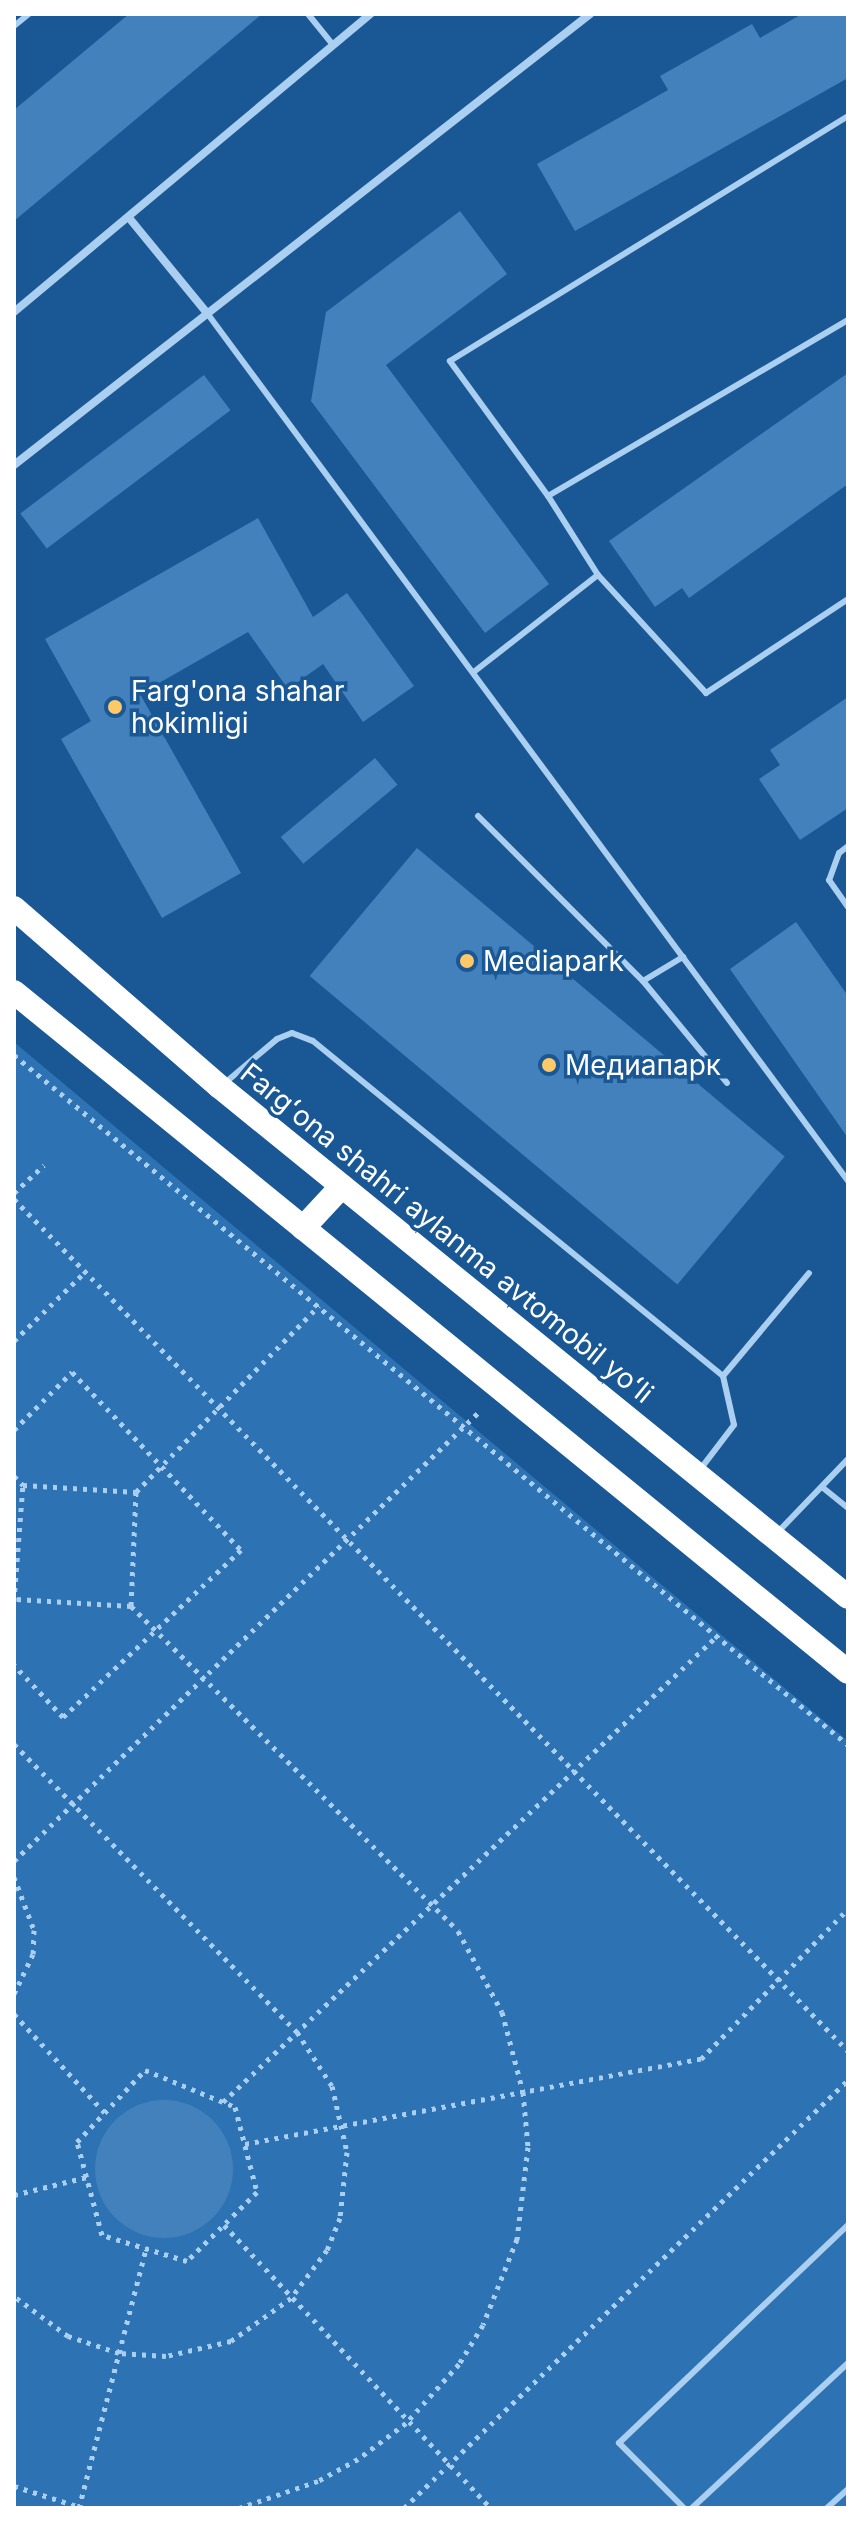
<!DOCTYPE html>
<html>
<head>
<meta charset="utf-8">
<style>
  body { margin:0 }
  #map { position:relative; width:862px; height:2522px; overflow:hidden; background:#195895; font-family:Inter,sans-serif }
  div>[style] { position:absolute }
  [style*='--x'] { left:calc(var(--x)*1px); top:calc(var(--y)*1px); width:calc(var(--w)*1px); rotate:calc(var(--a)*1deg) }
  .green>* { inset:0; background:#2d72b3 }
  .building>* { inset:0; background:#4281bc; transform-origin:0 0 }
  .round { border-radius:50% }
  .path>* { height:5px; margin-top:-2.5px; transform-origin:0; background:repeating-linear-gradient(90deg,#abcff0 0 4px,transparent 0 10px) }
  .lane>* { height:6px; margin:-3px; padding:0 3px; transform-origin:3px; border-radius:3px; background:#abcff0 }
  .street>* { height:8px; margin:-4px; padding:0 4px; transform-origin:4px; border-radius:4px; background:#abcff0 }
  .highway>* { height:24px; margin:-12px; padding:0 12px; transform-origin:12px; border-radius:12px; background:#fff }
  .dots>* { width:22px; height:22px; translate:-50% -50%; box-sizing:border-box; border:4px solid #195895; border-radius:50% }
  span { translate:-50% -50%; white-space:nowrap; text-align:center; line-height:1.15; -webkit-text-stroke:7px #195895; paint-order:stroke }
  .poi-label { font-size:28px; color:#fff }
  .left { translate:0 -50%; text-align:left }
  .street-label { font-size:28px; color:#fff }
  .frame { position:absolute; inset:0; border:16px solid #fff; pointer-events:none }
</style>
</head>
<body>
<div id="map">
  <div class="green">
    <i style="clip-path:polygon(14px 1042px,848px 1741px,848px 2508px,14px 2508px)"></i>
  </div>
  <div class="building">
    <i style="clip-path:polygon(129px 14px,262px 14px,14px 221px,14px 110px)"></i>
    <i style="clip-path:polygon(802px 14px,848px 14px,848px 78px,575px 231px,537px 164px,668px 90px,660px 76px,752px 24px,760px 38px)"></i>
    <i style="clip-path:polygon(460px 211px,507px 274px,386px 365px,549px 584px,485px 633px,311px 401px,326px 312px)"></i>
    <i style="clip-path:polygon(848px 373px,848px 484px,689px 598px,682px 588px,655px 607px,609px 541px)"></i>
    <i style="left:204px;top:375px;width:44px;height:230px;rotate:53deg"></i>
    <i style="clip-path:polygon(258px 518px,313px 617px,347px 593px,414px 686px,363px 722px,323px 664px,288px 689px,248px 632px,140px 694px,241px 873px,162px 918px,61px 739px,91px 721px,45px 639px)"></i>
    <i style="clip-path:polygon(848px 697px,848px 808px,800px 840px,759px 779px,780px 765px,770px 750px)"></i>
    <i style="left:375px;top:758px;width:35px;height:123px;rotate:50deg"></i>
    <i style="left:417px;top:848px;width:480px;height:167px;rotate:40deg"></i>
    <i style="clip-path:polygon(796px 922px,848px 996px,848px 1138px,730px 969px)"></i>
    <i class="round" style="left:95px;top:2100px;width:138px;height:138px"></i>
  </div>
  <div class="path">
    <i style="--x:14;--y:1055;--w:1082;--a:39.6"></i>
    <i style="--x:14;--y:1193;--w:41;--a:-43"></i>
    <i style="--x:14;--y:1199;--w:1192;--a:45.61"></i>
    <i style="--x:14;--y:1341;--w:99;--a:-44.2"></i>
    <i style="--x:14;--y:1430;--w:82;--a:-45"></i>
    <i style="--x:72;--y:1372;--w:245;--a:46.5"></i>
    <i style="--x:241;--y:1550;--w:244;--a:136.8"></i>
    <i style="--x:63;--y:1717;--w:71;--a:-133.3"></i>
    <i style="--x:14;--y:1476;--w:13;--a:45"></i>
    <i style="--x:136;--y:1492;--w:261;--a:-45.5"></i>
    <i style="--x:14;--y:1601;--w:116;--a:-85.6"></i>
    <i style="--x:23;--y:1485;--w:113;--a:3.5"></i>
    <i style="--x:136;--y:1492;--w:114;--a:92.5"></i>
    <i style="--x:131;--y:1606;--w:115;--a:-176.5"></i>
    <i style="--x:131;--y:1606;--w:461;--a:44.8"></i>
    <i style="--x:458;--y:1931;--w:92;--a:61.5"></i>
    <i style="--x:502;--y:2012;--w:83;--a:75.3"></i>
    <i style="--x:523;--y:2092;--w:55;--a:84.8"></i>
    <i style="--x:528;--y:2147;--w:93;--a:96.8"></i>
    <i style="--x:517;--y:2239;--w:92;--a:111.6"></i>
    <i style="--x:483;--y:2325;--w:46;--a:121.6"></i>
    <i style="--x:459;--y:2364;--w:79;--a:131.9"></i>
    <i style="--x:406;--y:2423;--w:60;--a:143.1"></i>
    <i style="--x:358;--y:2459;--w:46;--a:151.2"></i>
    <i style="--x:318;--y:2481;--w:83;--a:161.1"></i>
    <i style="--x:14;--y:1744;--w:404;--a:45.5"></i>
    <i style="--x:297;--y:2032;--w:64;--a:57.1"></i>
    <i style="--x:332;--y:2086;--w:68;--a:77.2"></i>
    <i style="--x:347;--y:2152;--w:66;--a:96.1"></i>
    <i style="--x:340;--y:2218;--w:35;--a:112"></i>
    <i style="--x:327;--y:2250;--w:60;--a:126.9"></i>
    <i style="--x:291;--y:2298;--w:74;--a:144.4"></i>
    <i style="--x:231;--y:2341;--w:67;--a:167"></i>
    <i style="--x:166;--y:2356;--w:47;--a:-176.3"></i>
    <i style="--x:119;--y:2353;--w:54;--a:-161.6"></i>
    <i style="--x:68;--y:2336;--w:67;--a:-143.5"></i>
    <i style="--x:14;--y:1861;--w:649;--a:-44"></i>
    <i style="--x:14;--y:1877;--w:57;--a:69.3"></i>
    <i style="--x:34;--y:1930;--w:24;--a:92"></i>
    <i style="--x:33;--y:1954;--w:44;--a:115.4"></i>
    <i style="--x:14;--y:2014;--w:134;--a:47.4"></i>
    <i style="--x:145;--y:2070;--w:97;--a:22.3"></i>
    <i style="--x:235;--y:2107;--w:88;--a:75.5"></i>
    <i style="--x:257;--y:2192;--w:98;--a:135.4"></i>
    <i style="--x:187;--y:2261;--w:89;--a:-163"></i>
    <i style="--x:102;--y:2235;--w:96;--a:-105"></i>
    <i style="--x:77;--y:2142;--w:99;--a:-46.6"></i>
    <i style="--x:223;--y:2102;--w:681;--a:-43.33"></i>
    <i style="--x:245;--y:2144;--w:464;--a:-10.6"></i>
    <i style="--x:701;--y:2059;--w:210;--a:-45.6"></i>
    <i style="--x:14;--y:2195;--w:75;--a:-13.9"></i>
    <i style="--x:224;--y:2225;--w:389;--a:46.7"></i>
    <i style="--x:14;--y:2486;--w:72;--a:17.7"></i>
    <i style="--x:79;--y:2508;--w:268;--a:-75.5"></i>
    <i style="--x:404;--y:2508;--w:617;--a:-43.95"></i>
  </div>
  <div class="lane">
    <i style="--x:308;--y:14;--w:40;--a:51"></i>
    <i style="--x:14;--y:26;--w:19;--a:-39"></i>
    <i style="--x:207;--y:313;--w:1079;--a:53.55"></i>
    <i style="--x:548;--y:496;--w:167;--a:-126"></i>
    <i style="--x:450;--y:361;--w:467;--a:-31.6"></i>
    <i style="--x:598;--y:575;--w:160;--a:47.5"></i>
    <i style="--x:706;--y:693;--w:170;--a:-33.5"></i>
    <i style="--x:475;--y:671;--w:156;--a:-38"></i>
    <i style="--x:598;--y:575;--w:93;--a:-122.3"></i>
    <i style="--x:548;--y:496;--w:348;--a:-30.4"></i>
    <i style="--x:478;--y:816;--w:233;--a:45"></i>
    <i style="--x:643;--y:981;--w:132;--a:50.5"></i>
    <i style="--x:848;--y:846;--w:11;--a:142"></i>
    <i style="--x:839;--y:853;--w:29;--a:110"></i>
    <i style="--x:829;--y:880;--w:33;--a:55"></i>
    <i style="--x:643;--y:981;--w:47;--a:-31"></i>
    <i style="--x:226;--y:1082;--w:67;--a:-40.1"></i>
    <i style="--x:277;--y:1039;--w:16;--a:-22"></i>
    <i style="--x:292;--y:1033;--w:22;--a:21"></i>
    <i style="--x:313;--y:1041;--w:529;--a:39.25"></i>
    <i style="--x:723;--y:1376;--w:50;--a:77.3"></i>
    <i style="--x:734;--y:1425;--w:58;--a:127.3"></i>
    <i style="--x:723;--y:1376;--w:134;--a:-50.1"></i>
    <i style="--x:822;--y:1487;--w:33;--a:39"></i>
    <i style="--x:778;--y:1532;--w:101;--a:-46.2"></i>
    <i style="--x:684;--y:2508;--w:92;--a:-135"></i>
    <i style="--x:619;--y:2443;--w:316;--a:-43.6"></i>
    <i style="--x:692;--y:2508;--w:213;--a:-42.9"></i>
    <i style="--x:827;--y:2508;--w:28;--a:-42"></i>
  </div>
  <div class="street">
    <i style="--x:130;--y:219;--w:122;--a:50.7"></i>
    <i style="--x:14;--y:312;--w:465;--a:-39.9"></i>
    <i style="--x:14;--y:465;--w:732;--a:-38.06"></i>
  </div>
  <div class="highway">
    <i style="--x:14;--y:908;--w:273;--a:41"></i>
    <i style="--x:220;--y:1087;--w:809;--a:39.08"></i>
    <i style="--x:14;--y:992;--w:1076;--a:39.19"></i>
    <i style="--x:303;--y:1228;--w:57;--a:-47.1"></i>
  </div>
  <div class="dots">
    <i style="left:115px;top:707px;background:#ffc96a"></i>
    <i style="left:467px;top:961px;background:#ffc96a"></i>
    <i style="left:549px;top:1065px;background:#ffc96a"></i>
  </div>
  <div class="poi-label">
    <span class="left" style="left:131px;top:707px">Farg'ona shahar<br>hokimligi</span>
    <span class="left" style="left:483px;top:961px">Mediapark</span>
    <span class="left" style="left:565px;top:1065px">Медиапарк</span>
  </div>
  <div class="street-label">
    <span style="left:447px;top:1233px;rotate:39deg">Fargʻona shahri aylanma avtomobil yoʻli</span>
  </div>
  <div class="frame"></div>
</div>
</body>
</html>
